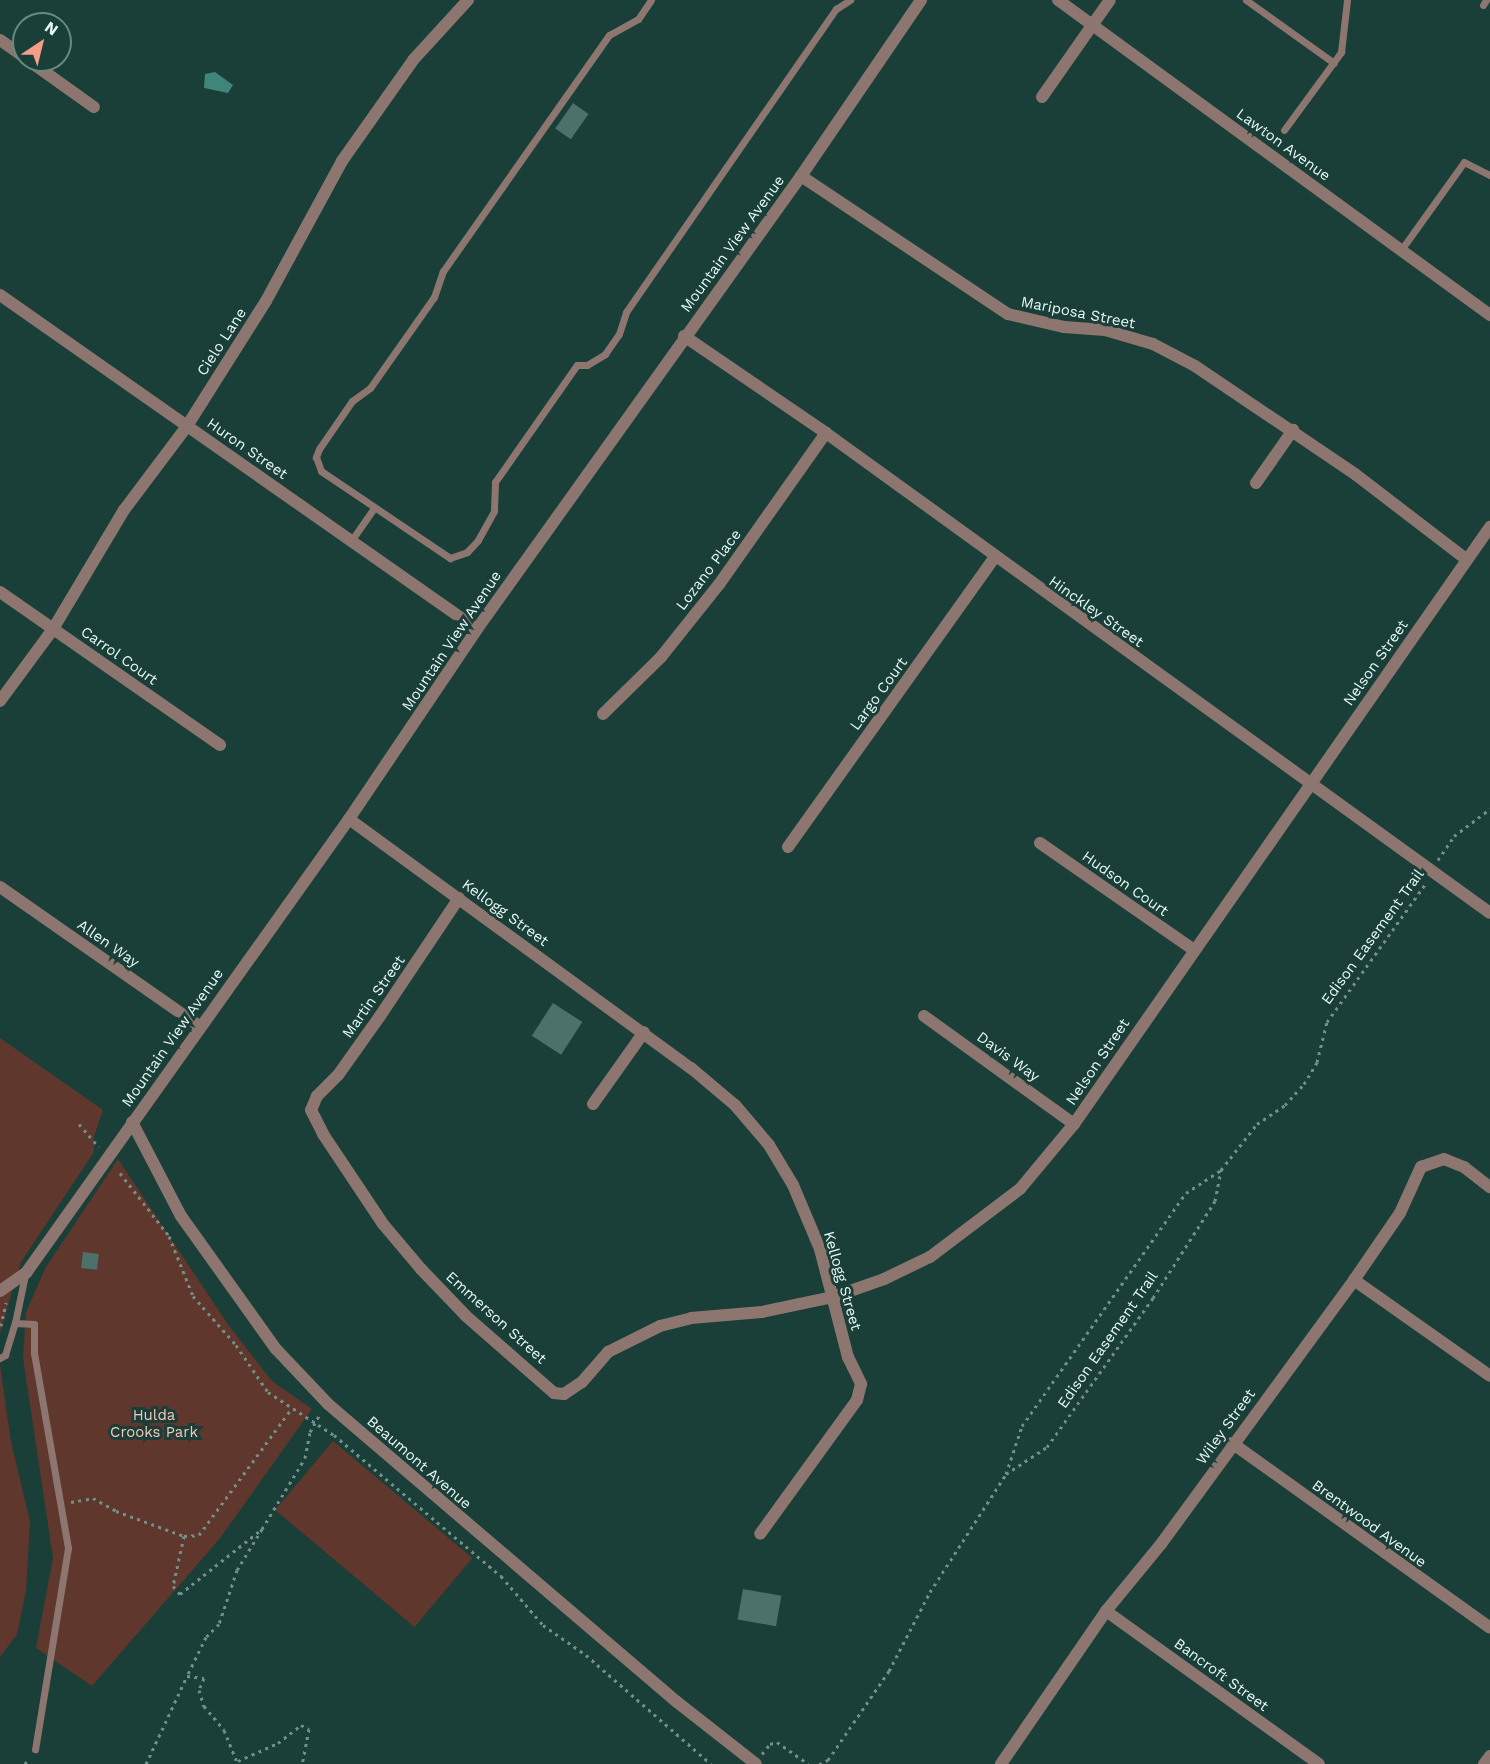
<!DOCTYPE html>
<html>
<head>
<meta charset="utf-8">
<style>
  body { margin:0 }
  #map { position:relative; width:1490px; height:1764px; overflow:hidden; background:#1a3e38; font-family:"Work Sans",sans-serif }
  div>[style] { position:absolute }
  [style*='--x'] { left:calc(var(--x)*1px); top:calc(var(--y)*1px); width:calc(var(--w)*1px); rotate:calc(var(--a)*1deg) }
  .green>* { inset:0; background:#5f372d; transform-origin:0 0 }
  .water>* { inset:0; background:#40857a }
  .building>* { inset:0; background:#4c706a; transform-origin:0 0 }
  .path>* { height:3px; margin-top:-1.5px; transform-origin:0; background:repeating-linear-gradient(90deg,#728f8a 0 3px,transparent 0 7.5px) }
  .service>* { height:7px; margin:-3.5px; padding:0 3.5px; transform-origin:3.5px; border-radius:3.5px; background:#8e7670 }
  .minor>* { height:12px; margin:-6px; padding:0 6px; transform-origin:6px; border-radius:6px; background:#8e7670 }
  .tertiary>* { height:12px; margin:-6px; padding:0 6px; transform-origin:6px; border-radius:6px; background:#8e7670 }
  span { translate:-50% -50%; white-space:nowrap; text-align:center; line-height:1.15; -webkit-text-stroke:6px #1a3e38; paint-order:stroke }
  .street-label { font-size:15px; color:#e4f8f4 }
  .park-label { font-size:15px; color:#f9c6ba }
  .north { position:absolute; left:12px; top:12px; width:60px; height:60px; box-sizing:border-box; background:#1a3e38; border:2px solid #6b8883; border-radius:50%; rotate:35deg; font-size:16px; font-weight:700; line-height:24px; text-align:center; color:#e4f8f4 }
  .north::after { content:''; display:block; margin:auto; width:21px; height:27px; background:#f49e89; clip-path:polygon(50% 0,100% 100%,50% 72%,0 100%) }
</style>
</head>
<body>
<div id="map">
  <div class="green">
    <i style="clip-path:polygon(0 1038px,103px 1110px,94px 1136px,94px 1152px,21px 1262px,0 1333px)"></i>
    <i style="clip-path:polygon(118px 1159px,229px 1326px,272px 1381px,312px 1409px,221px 1537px,92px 1686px,36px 1648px,53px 1558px,23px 1358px,26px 1312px,46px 1267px)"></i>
    <i style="clip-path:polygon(0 1365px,11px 1442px,30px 1521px,26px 1591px,17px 1634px,0 1657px)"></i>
    <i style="left:333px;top:1441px;width:182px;height:90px;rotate:40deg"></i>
  </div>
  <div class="water">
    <i style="clip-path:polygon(215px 72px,233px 85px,228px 93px,204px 88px,205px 74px)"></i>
  </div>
  <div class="building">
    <i style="left:573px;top:103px;width:19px;height:31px;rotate:35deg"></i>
    <i style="left:553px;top:1003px;width:35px;height:39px;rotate:33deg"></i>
    <i style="left:83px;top:1252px;width:16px;height:16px;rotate:7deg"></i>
    <i style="left:743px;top:1589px;width:39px;height:31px;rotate:10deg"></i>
  </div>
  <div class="path">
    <i style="--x:1438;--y:860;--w:29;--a:-56"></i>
    <i style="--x:1454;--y:836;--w:45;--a:-36.9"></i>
    <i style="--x:79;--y:1124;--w:30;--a:49"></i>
    <i style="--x:120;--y:1173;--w:80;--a:52.1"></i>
    <i style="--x:169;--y:1236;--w:65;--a:68.2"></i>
    <i style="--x:193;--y:1296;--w:65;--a:48.7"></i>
    <i style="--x:236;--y:1345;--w:57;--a:55.8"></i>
    <i style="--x:268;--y:1392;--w:79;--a:33.1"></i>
    <i style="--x:334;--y:1435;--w:219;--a:40.2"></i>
    <i style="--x:501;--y:1576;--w:65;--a:49.4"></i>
    <i style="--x:543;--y:1625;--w:52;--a:34.9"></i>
    <i style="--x:586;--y:1655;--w:166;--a:41.1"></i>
    <i style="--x:1;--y:1326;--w:24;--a:-78"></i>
    <i style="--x:1006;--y:1474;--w:49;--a:-33.4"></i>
    <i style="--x:1047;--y:1447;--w:183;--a:-54.6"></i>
    <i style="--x:1153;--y:1298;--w:115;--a:-57.4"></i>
    <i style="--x:1215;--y:1201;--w:32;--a:-79"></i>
    <i style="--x:71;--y:1502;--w:22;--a:-10"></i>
    <i style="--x:93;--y:1498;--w:26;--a:29"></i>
    <i style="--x:116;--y:1511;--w:72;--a:20.2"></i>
    <i style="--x:184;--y:1536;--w:15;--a:-4"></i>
    <i style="--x:199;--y:1535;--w:157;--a:-53.8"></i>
    <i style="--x:262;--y:1529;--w:83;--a:-58.8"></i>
    <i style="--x:305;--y:1458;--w:26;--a:-79"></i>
    <i style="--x:310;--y:1432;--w:21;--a:-61"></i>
    <i style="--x:184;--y:1536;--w:51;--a:102.4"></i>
    <i style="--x:173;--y:1586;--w:11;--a:49"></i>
    <i style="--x:180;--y:1594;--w:105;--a:-38.4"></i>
    <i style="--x:262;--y:1529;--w:48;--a:121.4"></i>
    <i style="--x:237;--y:1570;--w:57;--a:108.4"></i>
    <i style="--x:219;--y:1624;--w:18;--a:135"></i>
    <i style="--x:206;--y:1637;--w:43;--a:116"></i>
    <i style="--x:187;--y:1676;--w:17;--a:7"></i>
    <i style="--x:204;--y:1678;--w:13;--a:113"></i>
    <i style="--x:199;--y:1690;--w:17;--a:73"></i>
    <i style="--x:204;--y:1706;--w:31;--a:50"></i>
    <i style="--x:224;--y:1730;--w:37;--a:68"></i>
    <i style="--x:762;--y:1754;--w:13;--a:-51"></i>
    <i style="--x:770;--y:1744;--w:7;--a:-16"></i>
    <i style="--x:777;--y:1742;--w:38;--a:35"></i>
    <i style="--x:238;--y:1761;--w:44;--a:-24.2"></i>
    <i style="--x:278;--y:1743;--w:29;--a:-38"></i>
    <i style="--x:301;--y:1725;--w:9;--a:27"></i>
    <i style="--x:309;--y:1729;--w:36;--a:101"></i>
    <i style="--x:25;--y:1764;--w:7;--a:-56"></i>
    <i style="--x:146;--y:1764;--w:97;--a:-65"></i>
    <i style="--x:819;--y:1764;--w:10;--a:-24"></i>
    <i style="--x:828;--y:1760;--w:108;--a:-55.6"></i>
    <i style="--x:889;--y:1671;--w:89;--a:-62.6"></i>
    <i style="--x:930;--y:1592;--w:140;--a:-57.2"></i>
    <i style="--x:1006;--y:1474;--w:51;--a:-71.6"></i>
    <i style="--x:1022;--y:1426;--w:285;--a:-54.9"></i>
    <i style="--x:1186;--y:1193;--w:42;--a:-33.3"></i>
    <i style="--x:1221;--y:1170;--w:58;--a:-52"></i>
    <i style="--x:1257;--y:1124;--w:34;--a:-34"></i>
    <i style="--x:1285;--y:1105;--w:28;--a:-48"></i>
    <i style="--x:1304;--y:1084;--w:26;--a:-59"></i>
    <i style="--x:1317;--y:1062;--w:41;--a:-76"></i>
    <i style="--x:1327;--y:1022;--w:172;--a:-54.5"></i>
  </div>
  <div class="service">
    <i style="--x:651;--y:0;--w:23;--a:124"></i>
    <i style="--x:638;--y:19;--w:33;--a:151"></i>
    <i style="--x:609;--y:35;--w:289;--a:125.1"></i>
    <i style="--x:443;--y:271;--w:28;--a:109"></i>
    <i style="--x:434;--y:297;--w:111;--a:125.1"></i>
    <i style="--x:370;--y:388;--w:22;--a:144"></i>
    <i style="--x:352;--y:401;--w:58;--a:124.5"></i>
    <i style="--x:319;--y:449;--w:9;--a:111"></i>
    <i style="--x:316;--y:457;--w:15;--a:70"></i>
    <i style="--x:321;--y:471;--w:156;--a:34"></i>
    <i style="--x:450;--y:558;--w:18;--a:-19"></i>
    <i style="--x:467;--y:552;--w:16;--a:-47"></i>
    <i style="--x:478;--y:540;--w:33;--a:-61"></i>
    <i style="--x:494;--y:511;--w:29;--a:-88"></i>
    <i style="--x:495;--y:482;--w:143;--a:-55"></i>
    <i style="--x:577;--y:365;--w:10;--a:0"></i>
    <i style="--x:587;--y:365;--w:21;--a:-31"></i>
    <i style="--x:605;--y:354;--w:24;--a:-55"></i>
    <i style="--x:619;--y:334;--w:23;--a:-72"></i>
    <i style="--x:626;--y:312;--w:369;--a:-55.3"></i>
    <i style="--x:836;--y:9;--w:17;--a:-33"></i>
    <i style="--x:1246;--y:0;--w:108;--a:35.6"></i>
    <i style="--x:1483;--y:5;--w:6;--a:-59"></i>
    <i style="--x:1284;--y:130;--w:97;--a:-53.8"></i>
    <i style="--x:1341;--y:52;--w:52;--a:-83.4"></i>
    <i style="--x:1401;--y:250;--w:108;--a:-54.4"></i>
    <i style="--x:1464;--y:162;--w:29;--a:27"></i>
    <i style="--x:351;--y:541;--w:40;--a:-55.1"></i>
    <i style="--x:25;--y:1275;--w:49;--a:101.8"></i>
    <i style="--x:15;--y:1323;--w:19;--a:3"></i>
    <i style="--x:34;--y:1324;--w:29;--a:90"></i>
    <i style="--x:34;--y:1353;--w:198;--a:80.1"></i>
    <i style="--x:68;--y:1548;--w:204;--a:99.3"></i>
    <i style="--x:0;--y:1358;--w:6;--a:-31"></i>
    <i style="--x:5;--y:1355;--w:34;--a:-73"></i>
  </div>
  <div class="minor">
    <i style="--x:0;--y:40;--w:29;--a:35"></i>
    <i style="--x:28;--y:60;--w:81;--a:35.5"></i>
    <i style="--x:1042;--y:97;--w:118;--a:-55"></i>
    <i style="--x:801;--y:176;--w:249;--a:33.7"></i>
    <i style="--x:1008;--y:314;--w:57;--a:13.1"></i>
    <i style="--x:1064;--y:327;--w:41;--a:4.2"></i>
    <i style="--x:1105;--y:330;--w:50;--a:16.3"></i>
    <i style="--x:1153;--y:344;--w:47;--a:27.6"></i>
    <i style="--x:1195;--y:366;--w:193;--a:34"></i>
    <i style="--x:1355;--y:474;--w:141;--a:37.5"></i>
    <i style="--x:0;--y:295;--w:582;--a:35"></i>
    <i style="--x:684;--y:336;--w:172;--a:34.3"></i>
    <i style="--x:826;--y:433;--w:819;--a:35.86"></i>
    <i style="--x:1256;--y:483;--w:65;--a:-55.1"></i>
    <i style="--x:0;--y:592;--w:268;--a:34.8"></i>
    <i style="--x:0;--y:701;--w:89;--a:-53.6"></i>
    <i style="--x:53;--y:629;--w:139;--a:-59.2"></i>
    <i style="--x:124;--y:510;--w:105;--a:-53.1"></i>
    <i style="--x:187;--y:426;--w:148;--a:-57.7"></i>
    <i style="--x:266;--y:301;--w:159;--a:-61.5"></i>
    <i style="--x:342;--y:161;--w:125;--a:-54.8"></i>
    <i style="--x:414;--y:59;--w:80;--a:-47.5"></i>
    <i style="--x:603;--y:714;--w:81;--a:-44.5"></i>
    <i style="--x:661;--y:657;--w:95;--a:-51.4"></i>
    <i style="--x:720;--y:583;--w:184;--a:-54.8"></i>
    <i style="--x:349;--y:819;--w:423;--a:36.1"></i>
    <i style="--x:691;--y:1068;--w:57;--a:40.1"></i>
    <i style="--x:735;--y:1105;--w:52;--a:49.6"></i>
    <i style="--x:769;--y:1145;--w:47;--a:59"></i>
    <i style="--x:793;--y:1185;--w:69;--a:67.1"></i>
    <i style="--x:820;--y:1249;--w:112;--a:75.5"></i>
    <i style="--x:848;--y:1357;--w:30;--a:64"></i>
    <i style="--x:861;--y:1384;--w:16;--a:104"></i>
    <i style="--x:857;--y:1400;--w:165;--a:125.9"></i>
    <i style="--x:1040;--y:843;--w:188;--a:34.8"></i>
    <i style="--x:788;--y:847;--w:355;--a:-54.5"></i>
    <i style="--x:0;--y:887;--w:243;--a:34.9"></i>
    <i style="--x:459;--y:898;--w:142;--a:123.8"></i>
    <i style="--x:380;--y:1016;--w:72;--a:125.4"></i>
    <i style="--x:338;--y:1075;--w:30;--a:135"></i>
    <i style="--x:317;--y:1096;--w:15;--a:113"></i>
    <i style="--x:311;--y:1110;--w:27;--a:63"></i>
    <i style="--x:323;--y:1134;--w:108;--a:56.3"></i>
    <i style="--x:383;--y:1224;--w:59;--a:49.8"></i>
    <i style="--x:421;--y:1269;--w:65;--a:46.2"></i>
    <i style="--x:466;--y:1316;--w:117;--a:41.2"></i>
    <i style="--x:554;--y:1393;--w:10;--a:6"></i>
    <i style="--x:564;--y:1394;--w:22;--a:-34"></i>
    <i style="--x:582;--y:1382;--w:40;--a:-49"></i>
    <i style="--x:608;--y:1352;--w:58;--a:-26.6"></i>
    <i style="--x:660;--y:1326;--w:32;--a:-14"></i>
    <i style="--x:691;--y:1318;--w:71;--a:-4.8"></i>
    <i style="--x:762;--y:1312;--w:73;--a:-11.9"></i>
    <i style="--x:833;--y:1297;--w:54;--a:-19.4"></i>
    <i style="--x:884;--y:1279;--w:51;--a:-25.6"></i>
    <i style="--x:930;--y:1257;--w:113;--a:-37.1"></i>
    <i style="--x:1020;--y:1189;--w:85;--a:-50.3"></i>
    <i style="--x:1074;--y:1124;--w:728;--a:-55.13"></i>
    <i style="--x:924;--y:1016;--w:185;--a:35.8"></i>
    <i style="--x:593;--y:1104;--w:88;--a:-54.7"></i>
    <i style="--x:1354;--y:1280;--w:166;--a:35.2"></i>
    <i style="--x:1232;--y:1443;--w:317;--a:35.6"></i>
    <i style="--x:1106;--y:1611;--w:262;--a:35.7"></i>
    <i style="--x:1001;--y:1764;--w:186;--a:-55.5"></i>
    <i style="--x:1106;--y:1611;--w:87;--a:-50.6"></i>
    <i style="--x:1161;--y:1544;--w:327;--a:-53.8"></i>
    <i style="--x:1354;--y:1280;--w:81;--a:-55.5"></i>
    <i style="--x:1400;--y:1213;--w:51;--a:-65.5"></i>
    <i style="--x:1421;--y:1167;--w:24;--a:-19"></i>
    <i style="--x:1444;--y:1159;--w:22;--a:22"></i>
    <i style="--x:1464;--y:1167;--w:33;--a:38"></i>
    <i style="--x:1484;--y:1764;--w:10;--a:-53"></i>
  </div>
  <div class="tertiary">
    <i style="--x:1058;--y:0;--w:535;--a:36.1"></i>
    <i style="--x:132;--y:1122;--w:106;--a:62.5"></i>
    <i style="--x:181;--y:1216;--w:163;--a:54.5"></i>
    <i style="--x:276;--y:1349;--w:76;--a:46.6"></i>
    <i style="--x:328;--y:1404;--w:459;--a:40.5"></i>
    <i style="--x:677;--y:1702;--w:100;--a:38.1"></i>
    <i style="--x:0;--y:1291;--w:32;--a:-35"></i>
    <i style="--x:26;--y:1273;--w:557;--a:-54.57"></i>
    <i style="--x:349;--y:819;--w:229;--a:-56"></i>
    <i style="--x:477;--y:629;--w:557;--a:-54.43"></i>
    <i style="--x:801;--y:176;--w:213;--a:-55.7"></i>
  </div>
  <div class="street-label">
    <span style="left:1283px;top:145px;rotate:36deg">Lawton Avenue</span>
    <span style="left:733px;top:244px;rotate:-54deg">Mountain View Avenue</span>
    <span style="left:1078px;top:313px;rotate:11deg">Mariposa Street</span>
    <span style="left:222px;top:342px;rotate:-57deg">Cielo Lane</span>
    <span style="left:247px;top:449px;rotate:35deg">Huron Street</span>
    <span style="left:709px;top:570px;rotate:-53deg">Lozano Place</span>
    <span style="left:1096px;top:612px;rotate:35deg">Hinckley Street</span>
    <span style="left:452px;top:641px;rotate:-56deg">Mountain View Avenue</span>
    <span style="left:119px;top:656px;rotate:35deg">Carrol Court</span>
    <span style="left:1376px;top:663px;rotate:-55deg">Nelson Street</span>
    <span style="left:879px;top:694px;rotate:-54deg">Largo Court</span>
    <span style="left:1125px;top:884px;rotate:35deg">Hudson Court</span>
    <span style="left:505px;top:913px;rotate:36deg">Kellogg Street</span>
    <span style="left:1373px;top:937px;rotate:-54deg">Edison Easement Trail</span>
    <span style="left:108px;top:944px;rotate:35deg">Allen Way</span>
    <span style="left:374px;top:997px;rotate:-55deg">Martin Street</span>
    <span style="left:173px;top:1038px;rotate:-55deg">Mountain View Avenue</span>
    <span style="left:1008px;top:1057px;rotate:36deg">Davis Way</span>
    <span style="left:1098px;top:1062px;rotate:-56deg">Nelson Street</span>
    <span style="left:842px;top:1281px;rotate:74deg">Kellogg Street</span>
    <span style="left:496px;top:1318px;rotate:42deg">Emmerson Street</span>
    <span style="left:1108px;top:1340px;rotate:-55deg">Edison Easement Trail</span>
    <span style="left:1226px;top:1427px;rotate:-54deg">Wiley Street</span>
    <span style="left:419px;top:1463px;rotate:41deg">Beaumont Avenue</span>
    <span style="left:1369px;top:1524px;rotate:36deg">Brentwood Avenue</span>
    <span style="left:1221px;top:1675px;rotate:36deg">Bancroft Street</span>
  </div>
  <div class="park-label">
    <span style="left:154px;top:1424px">Hulda<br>Crooks Park</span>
  </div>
  <div class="north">N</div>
</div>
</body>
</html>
